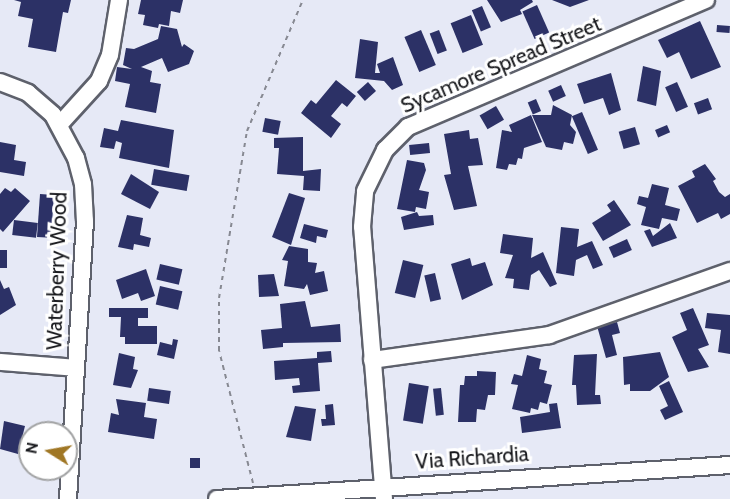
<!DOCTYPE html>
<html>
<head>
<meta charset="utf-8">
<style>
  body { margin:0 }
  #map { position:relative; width:730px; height:499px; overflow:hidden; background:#e6e9f6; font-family:Cabin,sans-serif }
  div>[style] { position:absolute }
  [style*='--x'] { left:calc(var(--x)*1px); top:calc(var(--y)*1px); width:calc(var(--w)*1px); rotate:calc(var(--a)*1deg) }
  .building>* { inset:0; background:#2c3166; transform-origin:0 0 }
  .path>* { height:2px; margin-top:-1px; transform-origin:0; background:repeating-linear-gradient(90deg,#878992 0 4.5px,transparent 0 9px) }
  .roads { filter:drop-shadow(2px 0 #5e616c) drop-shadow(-2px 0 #5e616c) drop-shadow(0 2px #5e616c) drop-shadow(0 -2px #5e616c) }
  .street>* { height:16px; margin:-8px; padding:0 8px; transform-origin:8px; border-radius:8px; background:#fff }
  span { translate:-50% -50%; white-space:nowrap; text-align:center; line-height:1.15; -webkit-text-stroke:6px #fff; paint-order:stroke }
  .street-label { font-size:21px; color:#17181c }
  .north { position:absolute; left:18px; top:421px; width:60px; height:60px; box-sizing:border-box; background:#fff; border:2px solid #a2a3a4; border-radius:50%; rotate:281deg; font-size:16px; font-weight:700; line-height:24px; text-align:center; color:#17181c }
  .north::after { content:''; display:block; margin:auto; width:21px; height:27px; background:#a07725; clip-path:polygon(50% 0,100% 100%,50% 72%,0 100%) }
</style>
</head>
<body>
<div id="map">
  <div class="building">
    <i style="clip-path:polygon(14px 0,71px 0,68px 13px,63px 12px,56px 52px,28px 47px,33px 19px,18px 16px,21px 2px)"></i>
    <i style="clip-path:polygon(141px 0,183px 0,180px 13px,171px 11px,169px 26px,159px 24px,158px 28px,143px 25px,145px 15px,138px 14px)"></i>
    <i style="clip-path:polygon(487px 0,532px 0,533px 2px,520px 10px,522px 14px,501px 22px)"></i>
    <i style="clip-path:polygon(552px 0,589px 0,570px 7px)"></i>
    <i style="left:537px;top:5px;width:30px;height:16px;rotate:66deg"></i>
    <i style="left:482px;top:6px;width:23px;height:11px;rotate:67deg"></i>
    <i style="left:471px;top:15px;width:32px;height:22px;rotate:68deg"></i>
    <i style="clip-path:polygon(700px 21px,721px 67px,691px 79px,679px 52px,667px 58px,658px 40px)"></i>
    <i style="left:717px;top:25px;width:13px;height:7px;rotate:4deg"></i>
    <i style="clip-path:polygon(161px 26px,177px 29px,182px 47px,184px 44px,194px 51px,189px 64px,168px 72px,162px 58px,141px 67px,152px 71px,150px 82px,161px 84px,156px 113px,125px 107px,130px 84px,115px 81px,117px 67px,132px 69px,123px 65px,126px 48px,134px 49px,158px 39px)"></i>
    <i style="left:421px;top:30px;width:38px;height:18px;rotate:67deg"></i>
    <i style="left:439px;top:30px;width:22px;height:10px;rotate:69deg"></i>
    <i style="clip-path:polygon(360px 39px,378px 42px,375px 73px,380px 73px,377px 64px,393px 57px,403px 85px,392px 90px,384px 81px,355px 78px)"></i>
    <i style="clip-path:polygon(643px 66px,661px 71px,656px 106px,637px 101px)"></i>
    <i style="clip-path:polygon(611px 73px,621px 110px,609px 115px,603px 98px,584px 104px,577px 84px)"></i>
    <i style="clip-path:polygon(336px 80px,356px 96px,347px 107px,342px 103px,331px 116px,341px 124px,331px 138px,301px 113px,311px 100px,316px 104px)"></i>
    <i style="left:368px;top:82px;width:12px;height:15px;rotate:48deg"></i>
    <i style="left:677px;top:82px;width:27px;height:13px;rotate:66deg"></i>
    <i style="left:561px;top:85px;width:12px;height:14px;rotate:66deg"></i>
    <i style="left:708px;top:98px;width:12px;height:15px;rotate:70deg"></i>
    <i style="left:536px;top:99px;width:13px;height:9px;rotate:67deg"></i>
    <i style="clip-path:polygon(553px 105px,572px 115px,570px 125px,576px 132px,573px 144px,564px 142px,562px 150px,546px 147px,532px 115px,551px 115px)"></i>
    <i style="left:496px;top:106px;width:16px;height:19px;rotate:60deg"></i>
    <i style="left:582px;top:112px;width:41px;height:11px;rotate:67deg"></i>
    <i style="clip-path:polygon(531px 115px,542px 142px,524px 148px,522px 159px,518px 158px,516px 165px,509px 164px,507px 170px,496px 168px,502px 130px,512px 132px,509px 125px)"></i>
    <i style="left:265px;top:118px;width:16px;height:14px;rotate:11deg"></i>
    <i style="clip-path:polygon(121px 120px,174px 130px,169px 168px,119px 158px,122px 143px,116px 141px,114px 149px,100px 147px,104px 128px,118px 131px)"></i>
    <i style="left:667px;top:125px;width:8px;height:13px;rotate:67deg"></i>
    <i style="left:635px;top:127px;width:18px;height:17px;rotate:74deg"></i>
    <i style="clip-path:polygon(469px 130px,470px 139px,478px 138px,483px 165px,468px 166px,477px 206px,454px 210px,444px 175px,451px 174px,444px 134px)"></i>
    <i style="clip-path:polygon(303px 137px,303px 171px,321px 169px,320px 191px,303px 190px,304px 176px,277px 174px,279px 148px,274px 148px,274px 138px)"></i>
    <i style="clip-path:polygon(0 142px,16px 145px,14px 160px,26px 162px,24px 176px,0 172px)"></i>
    <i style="left:429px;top:143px;width:10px;height:20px;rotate:84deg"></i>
    <i style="clip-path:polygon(407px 160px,424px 163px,426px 170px,419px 190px,429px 192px,426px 209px,416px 207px,415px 212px,397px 209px)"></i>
    <i style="clip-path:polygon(705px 164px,716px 179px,713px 181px,719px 192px,725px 197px,730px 194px,730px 214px,721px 219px,718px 213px,697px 223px,678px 186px,695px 177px,692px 171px)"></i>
    <i style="left:154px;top:169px;width:36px;height:16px;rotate:10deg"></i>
    <i style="clip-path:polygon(131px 174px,159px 192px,150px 209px,121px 194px)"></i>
    <i style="clip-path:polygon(652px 184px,669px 188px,665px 205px,680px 209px,677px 221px,662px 218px,659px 229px,641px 225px,646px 207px,637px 204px,639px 196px,648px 198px)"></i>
    <i style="clip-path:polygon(5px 188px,11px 192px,15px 188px,30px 201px,3px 232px,0 229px,0 194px)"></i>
    <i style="clip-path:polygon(289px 193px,305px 198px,291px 245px,272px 237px)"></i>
    <i style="left:40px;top:194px;width:14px;height:43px;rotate:4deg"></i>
    <i style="clip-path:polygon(614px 200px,631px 225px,603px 241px,592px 223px,611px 211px,607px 205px)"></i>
    <i style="clip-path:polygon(417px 212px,419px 216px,433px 215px,434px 225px,404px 230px,401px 217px)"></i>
    <i style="clip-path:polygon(127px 215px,143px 218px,140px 235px,151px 238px,149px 247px,134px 244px,133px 250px,118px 247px)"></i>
    <i style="left:14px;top:220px;width:24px;height:15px;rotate:7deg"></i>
    <i style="clip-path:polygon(670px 223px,677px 238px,652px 247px,644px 231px,650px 229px,653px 236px)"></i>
    <i style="clip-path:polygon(304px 224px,328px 230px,326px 238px,317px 236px,316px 243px,300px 238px)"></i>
    <i style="clip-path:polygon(561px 227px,579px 229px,577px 247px,592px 241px,603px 265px,593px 269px,587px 255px,576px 260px,574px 276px,556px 273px)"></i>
    <i style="clip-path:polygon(503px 234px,533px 238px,531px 258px,543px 252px,557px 284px,550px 287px,539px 270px,531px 275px,529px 290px,513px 288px,514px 279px,505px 278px,513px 255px,500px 253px)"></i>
    <i style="left:627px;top:239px;width:12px;height:20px;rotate:66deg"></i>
    <i style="clip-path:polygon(289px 246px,308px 249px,308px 262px,317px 263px,315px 273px,324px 271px,328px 291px,310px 295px,307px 284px,304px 289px,284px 286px,288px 261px,282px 260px)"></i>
    <i style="left:0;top:250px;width:7px;height:18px"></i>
    <i style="clip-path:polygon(470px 258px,472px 266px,485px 262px,493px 285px,462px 300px,451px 264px)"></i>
    <i style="left:403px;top:260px;width:21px;height:34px;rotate:14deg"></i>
    <i style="left:160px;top:264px;width:23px;height:16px;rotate:13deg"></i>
    <i style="clip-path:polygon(146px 269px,155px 296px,141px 301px,138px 293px,122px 299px,116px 280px)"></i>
    <i style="left:435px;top:273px;width:27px;height:11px;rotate:77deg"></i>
    <i style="clip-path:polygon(274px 274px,279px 296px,259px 297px,258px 275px)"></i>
    <i style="clip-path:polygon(0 280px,4px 289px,9px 287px,16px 305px,0 315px)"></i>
    <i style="left:160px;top:286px;width:23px;height:19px;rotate:13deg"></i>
    <i style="clip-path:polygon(305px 301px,311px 327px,340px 324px,341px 342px,283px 343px,283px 347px,263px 349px,261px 330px,282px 328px,280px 304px)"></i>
    <i style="clip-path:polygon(109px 308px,148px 308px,148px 318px,138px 318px,138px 326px,157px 326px,157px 344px,125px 344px,125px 337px,120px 337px,121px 317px,109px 317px)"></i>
    <i style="clip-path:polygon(693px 308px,709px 345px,698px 349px,709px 367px,688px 372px,672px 337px,687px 330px,680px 313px)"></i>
    <i style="clip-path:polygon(707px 313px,730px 315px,730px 354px,718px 352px,721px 330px,705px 328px)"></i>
    <i style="clip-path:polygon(617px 322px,620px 333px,612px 335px,617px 355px,606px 358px,597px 326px)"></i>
    <i style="clip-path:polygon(173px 339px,178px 340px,174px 359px,157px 355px,160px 342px,172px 345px)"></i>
    <i style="clip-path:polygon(331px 351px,332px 362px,318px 363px,320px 391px,293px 393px,292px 386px,300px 385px,299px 378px,275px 380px,274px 361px,317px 358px,317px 352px)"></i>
    <i style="clip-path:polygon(660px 352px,669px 377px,650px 391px,630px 391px,630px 384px,624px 385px,623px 357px)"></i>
    <i style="clip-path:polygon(119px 353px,135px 357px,133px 369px,138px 370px,131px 388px,113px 385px)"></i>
    <i style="clip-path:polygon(597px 354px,595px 395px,600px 395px,601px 404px,577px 405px,576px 385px,572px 385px,574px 355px)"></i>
    <i style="clip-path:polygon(527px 355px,541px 359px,539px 369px,547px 371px,544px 383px,552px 385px,547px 404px,540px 402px,538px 410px,531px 408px,530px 413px,512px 409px,518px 385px,511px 384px,514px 374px,522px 376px)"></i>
    <i style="clip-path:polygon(477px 371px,496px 372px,495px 395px,488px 395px,485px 410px,477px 409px,476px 422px,458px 422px,460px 385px,464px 385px,465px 376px,477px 376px)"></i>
    <i style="clip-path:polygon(669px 381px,683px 412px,665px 420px,660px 410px,668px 406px,659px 386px)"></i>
    <i style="left:409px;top:383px;width:20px;height:38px;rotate:9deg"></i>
    <i style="left:149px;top:388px;width:22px;height:13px;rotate:8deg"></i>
    <i style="left:441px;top:388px;width:27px;height:8px;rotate:84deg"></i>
    <i style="clip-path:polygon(116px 399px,146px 403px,144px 417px,157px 419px,154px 439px,108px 432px,111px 413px,119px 415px)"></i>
    <i style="clip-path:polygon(557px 403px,561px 428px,522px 433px,520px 417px,550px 412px,549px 404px)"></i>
    <i style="clip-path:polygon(333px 404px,335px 425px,322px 426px,321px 419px,326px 419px,325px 405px)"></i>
    <i style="clip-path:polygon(295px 406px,316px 409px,311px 441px,286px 437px)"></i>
    <i style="clip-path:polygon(4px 421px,25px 426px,18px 454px,0 449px)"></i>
    <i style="left:190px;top:458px;width:10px;height:10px"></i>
  </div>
  <div class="path">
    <i style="--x:253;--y:483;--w:136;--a:-104.4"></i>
    <i style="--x:219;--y:351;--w:53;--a:-90"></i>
    <i style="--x:219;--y:298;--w:169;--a:-80.5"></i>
    <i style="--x:247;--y:131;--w:142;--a:-66.9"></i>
  </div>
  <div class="roads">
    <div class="street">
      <i style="--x:0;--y:82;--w:30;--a:21"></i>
      <i style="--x:28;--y:93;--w:33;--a:41"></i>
      <i style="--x:53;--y:115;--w:49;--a:61.9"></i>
      <i style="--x:76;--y:158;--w:27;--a:75"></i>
      <i style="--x:83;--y:184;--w:37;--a:87"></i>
      <i style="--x:85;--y:221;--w:279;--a:93.5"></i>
      <i style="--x:60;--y:124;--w:58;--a:-47.8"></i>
      <i style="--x:99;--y:81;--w:28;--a:-67"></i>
      <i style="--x:110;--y:55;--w:56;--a:-80.7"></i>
      <i style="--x:372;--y:360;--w:179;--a:-8"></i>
      <i style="--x:549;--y:335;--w:192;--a:-19.5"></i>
      <i style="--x:0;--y:362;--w:76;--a:4.5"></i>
      <i style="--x:217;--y:499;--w:514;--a:-3.79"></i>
      <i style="--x:384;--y:499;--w:273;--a:-94.6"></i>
      <i style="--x:362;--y:227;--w:36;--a:-85"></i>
      <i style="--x:365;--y:191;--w:46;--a:-64"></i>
      <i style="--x:385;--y:150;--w:33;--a:-45"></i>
      <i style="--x:408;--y:127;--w:324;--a:-23.1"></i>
    </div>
  </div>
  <div class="street-label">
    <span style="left:501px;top:65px;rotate:-23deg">Sycamore Spread Street</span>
    <span style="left:57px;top:271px;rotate:-88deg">Waterberry Wood</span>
    <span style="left:472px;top:458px;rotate:-4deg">Via Richardia</span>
  </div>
  <div class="north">N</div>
</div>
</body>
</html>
